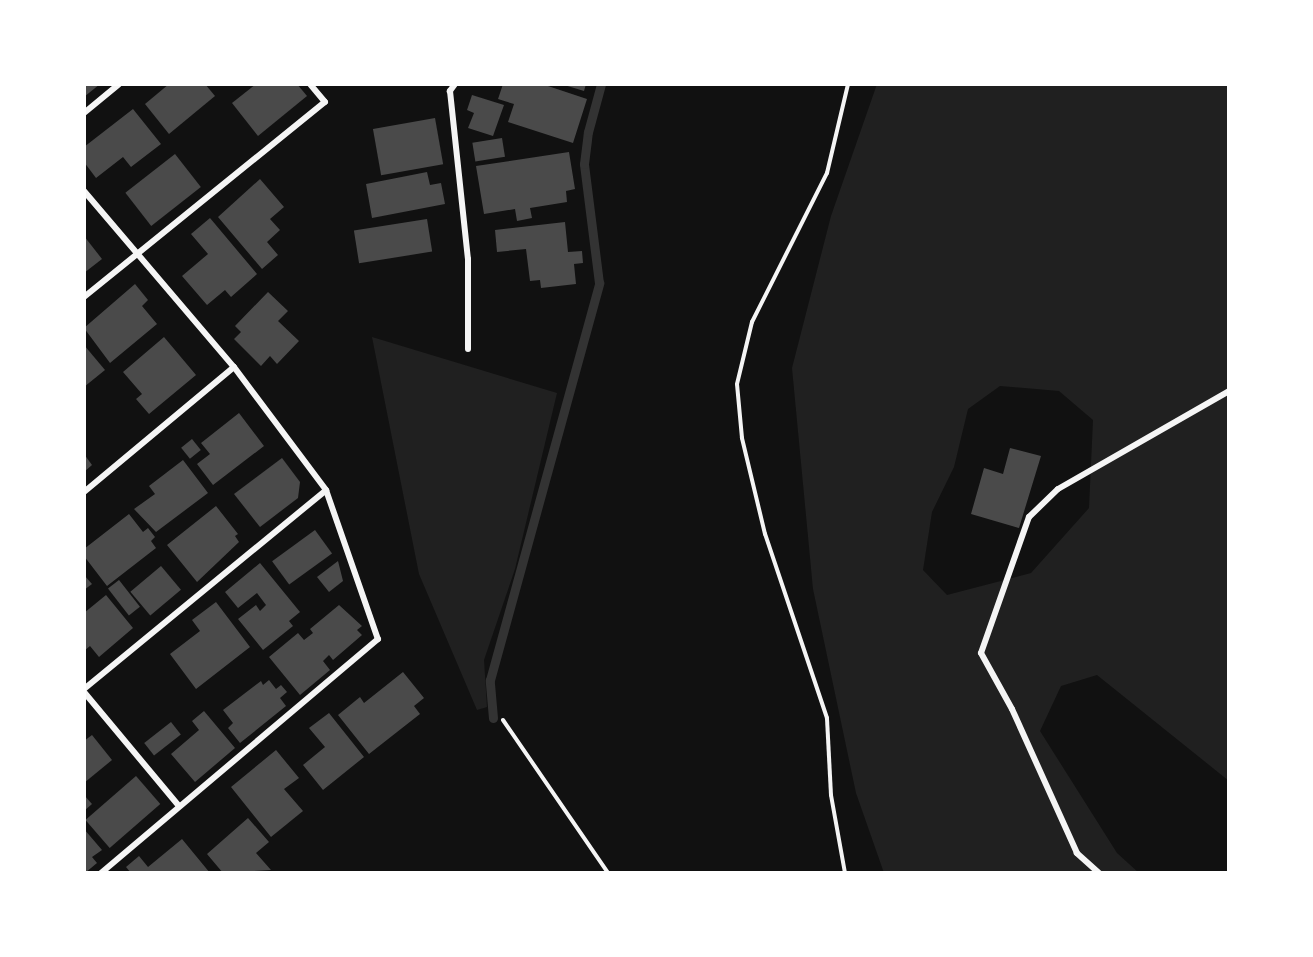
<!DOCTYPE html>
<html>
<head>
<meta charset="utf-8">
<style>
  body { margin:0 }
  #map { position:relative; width:1313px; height:957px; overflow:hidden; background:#111; font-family:Signika,sans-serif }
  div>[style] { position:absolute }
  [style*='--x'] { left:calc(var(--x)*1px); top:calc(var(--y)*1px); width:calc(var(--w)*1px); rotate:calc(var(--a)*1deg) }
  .green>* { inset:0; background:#202020 }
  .stream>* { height:9px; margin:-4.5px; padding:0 4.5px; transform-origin:4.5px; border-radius:4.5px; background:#333 }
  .building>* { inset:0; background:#4a4a4a; transform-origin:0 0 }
  .path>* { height:4px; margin:-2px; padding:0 2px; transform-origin:2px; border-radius:2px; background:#f5f5f5 }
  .minor>* { height:6px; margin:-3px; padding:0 3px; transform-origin:3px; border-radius:3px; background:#f5f5f5 }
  span { translate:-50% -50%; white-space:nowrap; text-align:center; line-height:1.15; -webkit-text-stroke:6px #fff; paint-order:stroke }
  .frame { position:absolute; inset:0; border:86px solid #fff; pointer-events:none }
</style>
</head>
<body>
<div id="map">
  <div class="green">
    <i style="clip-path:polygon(evenodd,877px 84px,1229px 84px,1229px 781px,1097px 675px,1061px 686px,1040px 731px,1117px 853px,1139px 873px,884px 873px,856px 793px,813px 589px,792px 368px,831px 216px,877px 84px,1000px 386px,1059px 391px,1093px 420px,1089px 508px,1031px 573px,947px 595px,923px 570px,932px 512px,954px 467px,968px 409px,1000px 386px)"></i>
    <i style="clip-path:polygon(372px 337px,557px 393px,515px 569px,484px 660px,487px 707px,477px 710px,419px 574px)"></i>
  </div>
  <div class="stream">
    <i style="--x:493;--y:718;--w:38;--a:-95"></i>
    <i style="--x:490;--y:680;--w:412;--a:-74.6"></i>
    <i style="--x:599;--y:283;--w:120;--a:-97.2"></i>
    <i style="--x:584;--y:164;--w:32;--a:-83"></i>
    <i style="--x:588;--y:132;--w:50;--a:-74.8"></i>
  </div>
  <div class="building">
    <i style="clip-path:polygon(84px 84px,100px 84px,84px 97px)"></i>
    <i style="clip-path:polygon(169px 84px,205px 84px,215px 96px,169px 134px,145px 104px)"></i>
    <i style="clip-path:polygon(256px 84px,297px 84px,307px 96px,258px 136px,232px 103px)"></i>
    <i style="clip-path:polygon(503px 84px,542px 84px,587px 99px,573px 143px,508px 122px,514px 104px,498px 99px)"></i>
    <i style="clip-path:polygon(561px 84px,586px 84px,584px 91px)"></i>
    <i style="clip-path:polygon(472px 95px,504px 105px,493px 136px,468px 128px,474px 113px,467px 110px)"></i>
    <i style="clip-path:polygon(133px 109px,161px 144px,131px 167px,123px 157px,96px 178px,84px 162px,84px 147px)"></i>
    <i style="left:435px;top:118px;width:47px;height:63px;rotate:80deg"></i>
    <i style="left:502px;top:138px;width:19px;height:30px;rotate:81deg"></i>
    <i style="clip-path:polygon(569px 152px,575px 189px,566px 191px,567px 202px,530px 208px,532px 218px,517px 221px,515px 209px,484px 214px,476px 166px)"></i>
    <i style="left:175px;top:154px;width:42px;height:63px;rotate:52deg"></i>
    <i style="clip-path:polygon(427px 172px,430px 185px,441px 183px,445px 204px,372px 218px,366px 184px)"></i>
    <i style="clip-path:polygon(260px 179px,284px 207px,270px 219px,280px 230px,267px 242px,278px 255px,262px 269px,218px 217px)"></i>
    <i style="clip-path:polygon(210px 218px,257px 274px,231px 297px,225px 290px,207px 305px,182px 276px,208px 254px,191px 234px)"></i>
    <i style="left:427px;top:219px;width:33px;height:74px;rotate:81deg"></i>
    <i style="clip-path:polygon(565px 222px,568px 252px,582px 251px,583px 263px,574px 264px,576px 284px,541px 288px,540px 280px,530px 281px,526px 249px,497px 252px,495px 230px)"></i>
    <i style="clip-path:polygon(84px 236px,102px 259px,84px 273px)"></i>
    <i style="clip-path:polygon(135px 284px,148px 300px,142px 306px,157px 324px,110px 363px,84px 328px)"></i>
    <i style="clip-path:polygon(268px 292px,288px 311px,278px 321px,299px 341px,277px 364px,270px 356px,261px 366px,234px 339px,241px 332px,235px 326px)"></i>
    <i style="clip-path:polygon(164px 337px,196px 375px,149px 414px,136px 399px,142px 394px,123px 372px)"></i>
    <i style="clip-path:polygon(84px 345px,105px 370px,84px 387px)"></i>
    <i style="clip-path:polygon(239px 413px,264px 446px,213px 485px,197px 464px,210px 454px,201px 443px)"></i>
    <i style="left:192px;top:439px;width:14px;height:14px;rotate:51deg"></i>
    <i style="clip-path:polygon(1010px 448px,1041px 456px,1019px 528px,971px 514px,984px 468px,1003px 474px)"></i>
    <i style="clip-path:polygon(84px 454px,92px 465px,84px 472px)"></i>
    <i style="clip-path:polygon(282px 458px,300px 482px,298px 498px,260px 527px,234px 494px)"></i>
    <i style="clip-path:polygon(183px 460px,208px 493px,156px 532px,134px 509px,155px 494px,149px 486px)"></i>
    <i style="clip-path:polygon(216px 506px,238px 534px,235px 536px,239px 542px,197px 582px,167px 545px)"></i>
    <i style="clip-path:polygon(129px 514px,143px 532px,148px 528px,155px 537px,151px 541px,156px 548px,107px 586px,84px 556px,84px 549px)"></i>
    <i style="left:315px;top:530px;width:29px;height:53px;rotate:54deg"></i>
    <i style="clip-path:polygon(338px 561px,343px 581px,329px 592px,317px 577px)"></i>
    <i style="clip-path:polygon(260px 563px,300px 612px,289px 621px,293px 626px,263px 650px,238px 619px,256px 605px,260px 611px,266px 605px,257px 593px,238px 608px,225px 592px)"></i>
    <i style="left:161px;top:566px;width:31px;height:40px;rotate:50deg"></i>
    <i style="clip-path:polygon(84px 575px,92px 584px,84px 590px)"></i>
    <i style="left:119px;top:580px;width:34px;height:14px;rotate:52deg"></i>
    <i style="clip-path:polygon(106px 595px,133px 628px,99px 657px,90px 646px,84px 651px,84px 613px)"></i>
    <i style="clip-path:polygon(216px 602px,250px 647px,196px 689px,170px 654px,200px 631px,192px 620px)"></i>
    <i style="clip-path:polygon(339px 605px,362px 626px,357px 630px,362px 635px,333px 660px,329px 655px,323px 661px,330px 670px,300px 695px,269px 657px,298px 633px,304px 640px,313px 633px,310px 629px)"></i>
    <i style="clip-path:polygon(403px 672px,424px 698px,414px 706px,420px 714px,369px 754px,338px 715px,360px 697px,364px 703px)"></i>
    <i style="clip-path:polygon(269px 680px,276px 689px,281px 685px,287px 692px,280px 698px,286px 706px,240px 743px,228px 728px,233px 723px,223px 710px,261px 681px,263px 685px)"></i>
    <i style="clip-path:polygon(204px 711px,235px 748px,195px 782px,171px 754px,199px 730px,192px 721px)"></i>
    <i style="clip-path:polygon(329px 713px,364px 757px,323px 790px,303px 765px,325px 747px,309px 728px)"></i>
    <i style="left:171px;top:722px;width:16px;height:34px;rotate:52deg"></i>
    <i style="clip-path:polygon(92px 735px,112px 760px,84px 783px,84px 741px)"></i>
    <i style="clip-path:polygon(276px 750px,299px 778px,284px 789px,303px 811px,271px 837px,231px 787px)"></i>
    <i style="left:136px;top:776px;width:37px;height:67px;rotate:49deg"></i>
    <i style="clip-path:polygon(84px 795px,92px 804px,84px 811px)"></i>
    <i style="clip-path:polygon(248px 818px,269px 842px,256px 853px,271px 870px,223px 873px,207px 854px)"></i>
    <i style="clip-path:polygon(84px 829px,102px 850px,92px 857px,97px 863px,85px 873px)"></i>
    <i style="clip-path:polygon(182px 839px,210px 873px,131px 873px,126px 867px,139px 856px,148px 867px)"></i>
  </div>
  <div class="path">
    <i style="--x:503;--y:720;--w:186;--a:55.5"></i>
    <i style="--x:845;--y:873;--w:79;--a:-100.2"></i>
    <i style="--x:831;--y:795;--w:77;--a:-93"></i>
    <i style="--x:827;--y:718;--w:194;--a:-108.6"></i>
    <i style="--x:765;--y:534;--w:99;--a:-103.5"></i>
    <i style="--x:742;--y:438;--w:54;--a:-95.3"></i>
    <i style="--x:737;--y:384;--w:64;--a:-76.4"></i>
    <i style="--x:752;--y:322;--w:167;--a:-63.3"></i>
    <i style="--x:827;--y:173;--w:91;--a:-76.7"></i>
  </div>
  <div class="minor">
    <i style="--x:455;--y:84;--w:9;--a:126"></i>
    <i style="--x:450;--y:91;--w:169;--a:83.9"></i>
    <i style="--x:468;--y:259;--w:90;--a:90"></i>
    <i style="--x:84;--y:113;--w:45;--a:-39.6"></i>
    <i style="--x:84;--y:191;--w:231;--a:49.6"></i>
    <i style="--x:234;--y:367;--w:154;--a:53.2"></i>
    <i style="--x:326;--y:490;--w:158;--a:70.8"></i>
    <i style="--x:378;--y:639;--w:363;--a:139.8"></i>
    <i style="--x:84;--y:297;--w:310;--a:-39"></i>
    <i style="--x:325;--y:102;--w:23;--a:-130"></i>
    <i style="--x:84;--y:492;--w:195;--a:-39.8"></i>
    <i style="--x:84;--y:689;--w:313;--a:-39.4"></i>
    <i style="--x:84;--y:692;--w:148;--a:50.2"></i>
    <i style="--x:1099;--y:873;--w:30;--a:-138"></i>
    <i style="--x:1077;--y:853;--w:158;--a:-114.3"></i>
    <i style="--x:1012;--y:709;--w:64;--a:-119"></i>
    <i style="--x:981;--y:653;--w:144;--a:-70.6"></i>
    <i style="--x:1029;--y:517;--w:40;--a:-44"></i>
    <i style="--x:1058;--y:489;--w:197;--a:-29.8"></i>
  </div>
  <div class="frame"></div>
</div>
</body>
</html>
